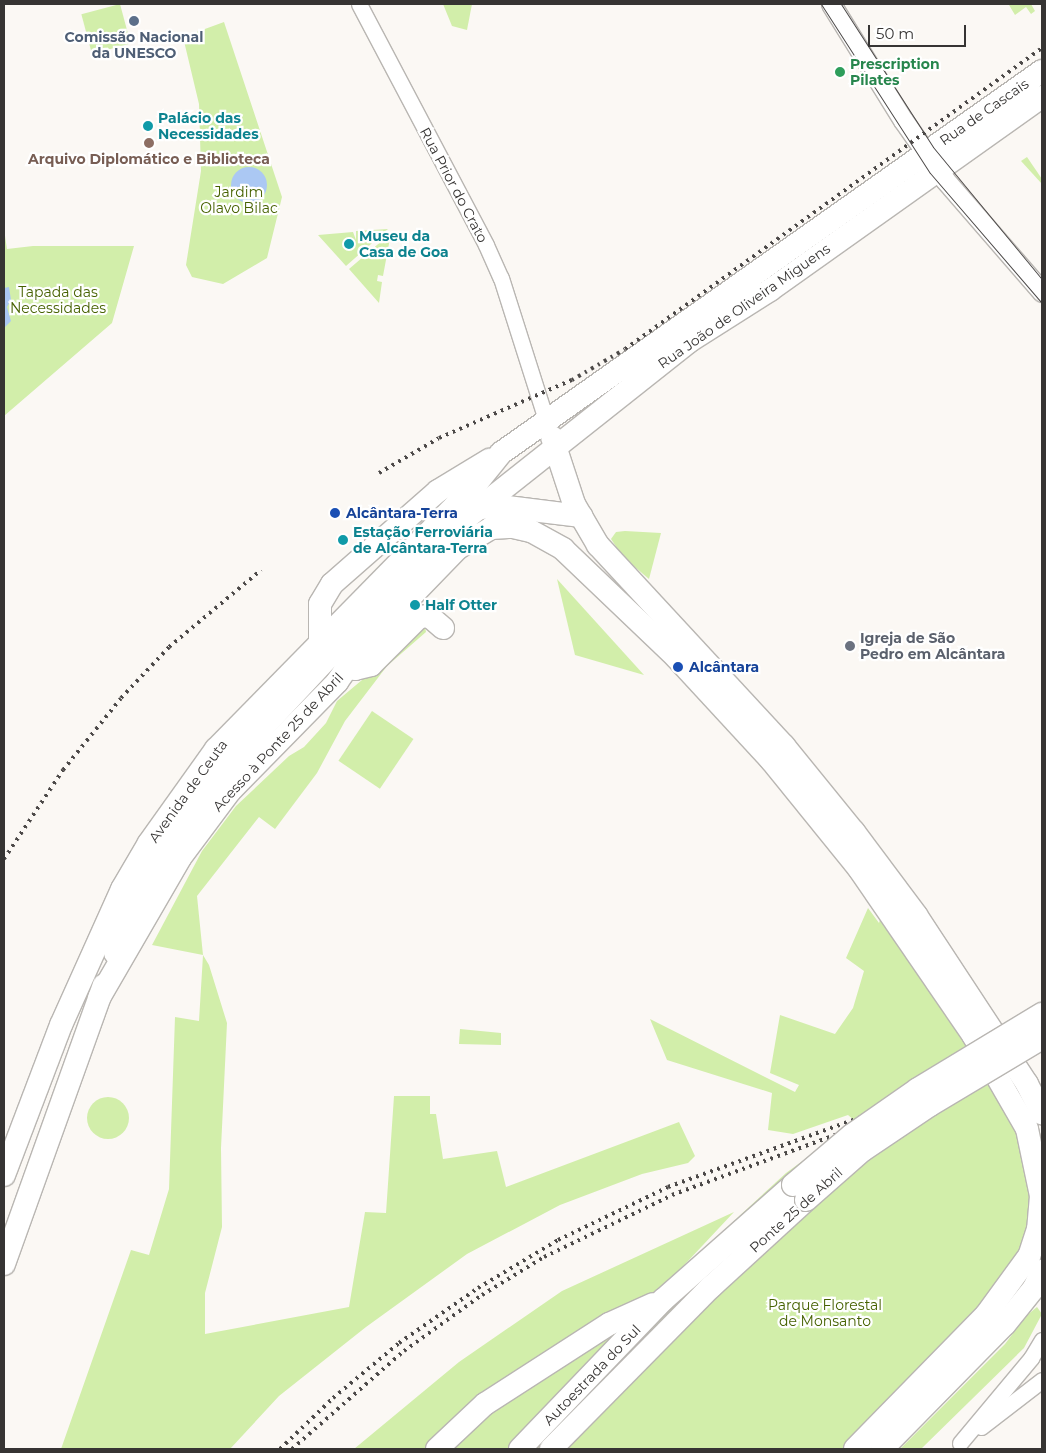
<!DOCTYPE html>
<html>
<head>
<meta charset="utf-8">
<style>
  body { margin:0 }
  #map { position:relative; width:1046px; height:1453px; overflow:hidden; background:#fbf8f4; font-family:Montserrat,sans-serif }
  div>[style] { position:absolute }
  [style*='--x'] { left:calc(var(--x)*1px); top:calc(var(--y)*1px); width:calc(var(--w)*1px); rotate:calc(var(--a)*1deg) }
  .green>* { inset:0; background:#d2eeaa; transform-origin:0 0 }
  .round { border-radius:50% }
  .water>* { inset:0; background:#abc8f3 }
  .roads { filter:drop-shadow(1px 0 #b9b6b2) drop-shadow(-1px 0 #b9b6b2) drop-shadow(0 1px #b9b6b2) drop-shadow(0 -1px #b9b6b2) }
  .minor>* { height:15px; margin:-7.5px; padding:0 7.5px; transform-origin:7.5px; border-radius:7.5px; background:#fff }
  .major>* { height:19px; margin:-9.5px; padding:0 9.5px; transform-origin:9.5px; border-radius:9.5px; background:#fff }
  .highway>* { height:22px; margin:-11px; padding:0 11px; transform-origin:11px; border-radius:11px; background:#fff }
  .tram>* { height:1px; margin:-0.5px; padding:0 0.5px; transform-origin:0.5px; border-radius:0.5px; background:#4c4948 }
  .rail>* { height:4px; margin-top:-2px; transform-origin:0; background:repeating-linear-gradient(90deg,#4c4948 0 2.5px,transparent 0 7.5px) }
  .bridges { filter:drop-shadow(1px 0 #b9b6b2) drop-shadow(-1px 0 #b9b6b2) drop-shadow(0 1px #b9b6b2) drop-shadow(0 -1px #b9b6b2) }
  .highway-bridge>* { height:22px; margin:-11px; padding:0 11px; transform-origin:11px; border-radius:11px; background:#fff }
  .dots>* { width:14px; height:14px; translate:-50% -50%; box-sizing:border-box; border:2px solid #fff; border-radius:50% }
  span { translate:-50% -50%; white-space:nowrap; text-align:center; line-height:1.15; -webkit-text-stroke:4.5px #fff; paint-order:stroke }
  .service-label { font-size:14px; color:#4e5e75; font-weight:700 }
  .leisure-label { font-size:14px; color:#27864d; font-weight:700 }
  .left { translate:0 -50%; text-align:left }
  .street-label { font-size:14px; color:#363433 }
  .culture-label { font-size:14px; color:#0d838f; font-weight:700 }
  .education-label { font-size:14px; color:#785e54; font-weight:700 }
  .park-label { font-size:14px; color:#466100 }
  .transit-label { font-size:14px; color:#164399; font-weight:700 }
  .worship-label { font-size:14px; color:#5b616d; font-weight:700 }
  .frame { position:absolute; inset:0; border:5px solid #363433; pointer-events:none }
  .scale { position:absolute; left:868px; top:25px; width:98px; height:22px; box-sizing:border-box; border:2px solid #363433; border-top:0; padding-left:6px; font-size:15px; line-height:18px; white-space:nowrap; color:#363433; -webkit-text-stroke:4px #fff; paint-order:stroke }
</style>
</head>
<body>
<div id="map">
  <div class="green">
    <i style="left:120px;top:4px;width:41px;height:40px;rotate:75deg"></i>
    <i style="clip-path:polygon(443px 4px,472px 4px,467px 30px,452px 26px)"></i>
    <i style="clip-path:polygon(1031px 4px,1035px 11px,1031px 14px,1026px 7px,1015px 15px,1009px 5px)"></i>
    <i style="clip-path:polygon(224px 22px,282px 197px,267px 258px,223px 284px,192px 277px,186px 265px,201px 171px,199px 104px,183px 37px)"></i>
    <i style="clip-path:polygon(1027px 157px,1042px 179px,1042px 184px,1021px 161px)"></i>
    <i style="clip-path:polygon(4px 229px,7px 249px,33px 246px,134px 246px,112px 323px,4px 416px)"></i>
    <i style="clip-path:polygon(388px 229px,346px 266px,318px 235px,353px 232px,356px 240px,356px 231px)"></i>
    <i style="clip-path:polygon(391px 233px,383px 276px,378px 275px,377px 281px,382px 282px,379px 303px,349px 269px)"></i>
    <i style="clip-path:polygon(625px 531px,661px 533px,649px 579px,623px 557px,611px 539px,616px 532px)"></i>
    <i style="clip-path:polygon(557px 579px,644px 675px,575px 655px)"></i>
    <i style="clip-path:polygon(425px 627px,426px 632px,387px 666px,345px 721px,317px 773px,275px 829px,259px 817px,197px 896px,203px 955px,209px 965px,227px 1023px,221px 1148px,222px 1227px,205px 1293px,205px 1334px,349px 1307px,365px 1212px,386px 1213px,394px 1096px,430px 1096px,430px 1114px,436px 1114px,443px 1159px,497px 1151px,506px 1187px,679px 1122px,695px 1156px,688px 1163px,642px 1174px,560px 1205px,467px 1254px,366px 1327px,279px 1396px,230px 1449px,61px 1449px,131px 1250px,149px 1255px,169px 1189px,175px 1017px,199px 1021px,203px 955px,152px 945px,202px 851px,236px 806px,289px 756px,304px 747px,326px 723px,337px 701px)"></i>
    <i style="left:372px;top:711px;width:50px;height:60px;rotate:34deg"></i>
    <i style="clip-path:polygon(888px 893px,1037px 1128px,1042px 1146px,1042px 1248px,1028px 1280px,870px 1449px,354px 1449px,459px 1362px,562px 1291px,734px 1212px,673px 1277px,786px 1173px,856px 1122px,848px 1115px,793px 1134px,768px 1130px,772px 1093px,667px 1060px,650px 1019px,795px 1092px,799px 1085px,770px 1073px,780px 1015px,835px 1034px,853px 1008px,864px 971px,846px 958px,868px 908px,879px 923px)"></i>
    <i style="clip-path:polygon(460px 1029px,501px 1033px,501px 1045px,459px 1044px)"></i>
    <i class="round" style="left:87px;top:1097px;width:42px;height:42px"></i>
    <i style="clip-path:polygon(1037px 1307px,1042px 1314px,1024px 1348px,921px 1449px,900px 1449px,1005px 1344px,1026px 1316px)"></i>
  </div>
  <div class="water">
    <i class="round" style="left:231px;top:167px;width:36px;height:36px"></i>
    <i style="clip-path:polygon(9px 287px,11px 300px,7px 307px,11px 321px,4px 328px,4px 288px)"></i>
  </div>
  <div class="roads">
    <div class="minor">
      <i style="--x:359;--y:4;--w:272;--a:62.2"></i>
      <i style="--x:486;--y:245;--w:36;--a:66"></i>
      <i style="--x:501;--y:278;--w:149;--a:72.4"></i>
      <i style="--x:981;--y:1427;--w:77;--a:-37.6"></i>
      <i style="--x:960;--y:1443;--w:111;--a:-50.1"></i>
      <i style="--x:1031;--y:1358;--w:21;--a:-59"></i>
    </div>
    <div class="major">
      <i style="--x:831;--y:4;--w:137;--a:58.2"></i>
      <i style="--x:903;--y:120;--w:73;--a:55"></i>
      <i style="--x:945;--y:180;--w:148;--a:49.1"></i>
    </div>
    <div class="highway">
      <i style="--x:552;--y:437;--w:71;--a:71.8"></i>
      <i style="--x:574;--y:504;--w:48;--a:59.7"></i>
      <i style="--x:598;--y:545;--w:274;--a:47.2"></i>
      <i style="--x:784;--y:746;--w:111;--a:50.9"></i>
      <i style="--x:854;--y:832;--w:104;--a:53.2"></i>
      <i style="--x:916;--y:915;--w:202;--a:56.7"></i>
      <i style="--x:1027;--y:1084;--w:33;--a:63"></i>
      <i style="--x:481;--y:508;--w:18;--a:-6"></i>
      <i style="--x:499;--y:506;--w:83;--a:7"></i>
      <i style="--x:443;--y:628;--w:18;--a:-139"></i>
      <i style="--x:429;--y:616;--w:10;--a:174"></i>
      <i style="--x:419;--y:617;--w:68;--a:135"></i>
      <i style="--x:371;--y:665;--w:16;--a:166"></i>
      <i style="--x:355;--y:669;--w:45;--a:-141.3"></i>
      <i style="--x:320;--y:641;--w:37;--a:-90"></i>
      <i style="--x:320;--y:604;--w:23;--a:-59"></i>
      <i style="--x:332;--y:584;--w:141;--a:-41.3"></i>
      <i style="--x:438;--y:491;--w:60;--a:-31.3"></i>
      <i style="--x:115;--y:953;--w:33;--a:-70"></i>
      <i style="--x:126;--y:922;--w:43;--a:-62.2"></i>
      <i style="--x:146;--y:884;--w:71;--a:-58.8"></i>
      <i style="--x:183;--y:823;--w:88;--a:-51.4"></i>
      <i style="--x:238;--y:754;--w:185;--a:-47"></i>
      <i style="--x:364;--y:619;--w:129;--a:-45.3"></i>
      <i style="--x:455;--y:527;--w:298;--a:-38.4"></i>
      <i style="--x:688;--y:342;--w:97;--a:-32.4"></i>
      <i style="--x:770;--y:290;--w:334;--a:-35.4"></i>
      <i style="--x:99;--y:998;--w:162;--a:-59.9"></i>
      <i style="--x:180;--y:858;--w:84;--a:-53.3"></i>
      <i style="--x:230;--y:791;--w:153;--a:-45.5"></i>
      <i style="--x:337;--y:682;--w:39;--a:-55"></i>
      <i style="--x:359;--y:650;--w:142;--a:-45.9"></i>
      <i style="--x:458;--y:548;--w:39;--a:-31"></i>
      <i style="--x:491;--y:528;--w:22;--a:-3"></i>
      <i style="--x:513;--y:527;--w:18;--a:13"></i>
      <i style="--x:531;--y:531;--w:37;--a:29"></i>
      <i style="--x:563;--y:549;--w:158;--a:43.7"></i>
      <i style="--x:677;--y:658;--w:139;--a:47.3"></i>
      <i style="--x:771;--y:760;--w:141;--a:51"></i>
      <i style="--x:860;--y:870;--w:200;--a:55.6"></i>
      <i style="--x:973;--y:1035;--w:108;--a:60.1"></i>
      <i style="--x:1027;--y:1129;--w:68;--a:78.2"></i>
      <i style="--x:1041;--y:1196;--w:33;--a:95"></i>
      <i style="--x:1038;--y:1229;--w:28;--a:108"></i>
      <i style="--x:1029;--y:1256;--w:73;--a:126.1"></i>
      <i style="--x:986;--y:1315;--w:187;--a:134.4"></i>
      <i style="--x:4;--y:1175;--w:160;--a:-69.2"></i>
      <i style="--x:61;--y:1025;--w:149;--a:-65.8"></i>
      <i style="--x:122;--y:889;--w:53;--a:-59.6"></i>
      <i style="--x:149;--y:843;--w:115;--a:-54.5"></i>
      <i style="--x:216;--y:749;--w:371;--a:-45.5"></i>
      <i style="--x:476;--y:484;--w:40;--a:-51"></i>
      <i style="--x:501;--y:453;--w:662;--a:-35.23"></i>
      <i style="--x:4;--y:1264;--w:296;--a:-70.3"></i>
      <i style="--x:437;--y:1449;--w:66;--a:-43.2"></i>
      <i style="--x:485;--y:1404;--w:148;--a:-32.8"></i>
      <i style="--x:609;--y:1324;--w:48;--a:-24.4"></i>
      <i style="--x:520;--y:1449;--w:207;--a:-46.2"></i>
      <i style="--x:663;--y:1300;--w:174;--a:-41.5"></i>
      <i style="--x:551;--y:1449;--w:228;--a:-45.4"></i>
      <i style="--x:711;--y:1287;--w:129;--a:-42.5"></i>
      <i style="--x:882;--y:1449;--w:175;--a:-45.5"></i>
      <i style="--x:1005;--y:1324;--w:46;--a:-51.1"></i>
      <i style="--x:1034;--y:1288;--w:19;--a:-65"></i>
    </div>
  </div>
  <div class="tram">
    <i style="--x:821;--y:4;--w:201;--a:57.2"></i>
    <i style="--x:930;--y:173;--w:172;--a:49.3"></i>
    <i style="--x:841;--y:4;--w:170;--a:57.2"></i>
    <i style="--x:933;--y:147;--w:171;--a:50.5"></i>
  </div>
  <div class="rail">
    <i style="--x:379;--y:473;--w:69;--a:-30.3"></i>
    <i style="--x:439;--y:438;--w:145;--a:-23.6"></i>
    <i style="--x:572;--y:380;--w:61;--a:-30.3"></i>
    <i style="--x:625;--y:349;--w:514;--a:-35.82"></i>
    <i style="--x:4;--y:859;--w:107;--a:-56.5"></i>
    <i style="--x:63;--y:770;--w:92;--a:-51.1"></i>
    <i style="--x:121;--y:698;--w:70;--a:-46.7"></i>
    <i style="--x:169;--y:647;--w:120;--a:-39.9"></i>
    <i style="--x:280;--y:1449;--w:74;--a:-43.9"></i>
    <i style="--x:333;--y:1398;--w:86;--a:-39.8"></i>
    <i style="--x:399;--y:1343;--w:96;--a:-34.8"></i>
    <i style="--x:478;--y:1288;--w:93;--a:-31"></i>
    <i style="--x:558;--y:1240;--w:122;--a:-25.7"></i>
    <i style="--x:668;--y:1187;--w:270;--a:-19.9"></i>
    <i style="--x:922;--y:1095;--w:140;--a:-31.3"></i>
    <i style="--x:292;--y:1449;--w:149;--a:-41.2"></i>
    <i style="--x:404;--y:1351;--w:96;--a:-35.7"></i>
    <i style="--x:482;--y:1295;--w:73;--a:-31.5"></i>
    <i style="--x:544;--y:1257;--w:142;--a:-25.8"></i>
    <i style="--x:672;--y:1195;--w:272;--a:-20.2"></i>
    <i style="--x:927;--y:1101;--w:135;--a:-31.3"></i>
  </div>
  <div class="bridges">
    <div class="highway-bridge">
      <i style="--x:793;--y:1185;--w:77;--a:-40.3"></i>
      <i style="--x:852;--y:1135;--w:80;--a:-34.9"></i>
      <i style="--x:918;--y:1089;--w:145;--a:-31.2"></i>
      <i style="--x:806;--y:1200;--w:76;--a:-41.3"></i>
      <i style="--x:863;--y:1150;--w:81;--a:-33.9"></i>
      <i style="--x:930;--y:1105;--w:131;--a:-30.9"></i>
    </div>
  </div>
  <div class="dots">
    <i style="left:134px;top:21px;background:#5c6f8a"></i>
    <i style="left:840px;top:72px;background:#2e9e5b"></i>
    <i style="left:148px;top:126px;background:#0f9aa8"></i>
    <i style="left:149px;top:143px;background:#8d6e63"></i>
    <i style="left:349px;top:244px;background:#0f9aa8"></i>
    <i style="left:335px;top:513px;background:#1a4fb4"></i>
    <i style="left:343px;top:540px;background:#0f9aa8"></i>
    <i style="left:415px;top:605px;background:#0f9aa8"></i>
    <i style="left:850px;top:646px;background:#6b7280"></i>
    <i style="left:678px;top:667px;background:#1a4fb4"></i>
  </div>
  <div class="service-label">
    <span style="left:134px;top:45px">Comissão Nacional<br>da UNESCO</span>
  </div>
  <div class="leisure-label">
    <span class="left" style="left:850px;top:72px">Prescription<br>Pilates</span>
  </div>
  <div class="street-label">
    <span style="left:984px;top:112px;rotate:-35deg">Rua de Cascais</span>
    <span style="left:454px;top:185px;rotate:62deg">Rua Prior do Crato</span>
    <span style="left:744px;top:306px;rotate:-35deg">Rua João de Oliveira Miguens</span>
    <span style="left:278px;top:742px;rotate:-47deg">Acesso à Ponte 25 de Abril</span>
    <span style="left:188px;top:791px;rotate:-54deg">Avenida de Ceuta</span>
    <span style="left:796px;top:1210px;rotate:-42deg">Ponte 25 de Abril</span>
    <span style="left:592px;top:1375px;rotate:-46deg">Autoestrada do Sul</span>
  </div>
  <div class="culture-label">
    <span class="left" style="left:158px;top:126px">Palácio das<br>Necessidades</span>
    <span class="left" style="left:359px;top:244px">Museu da<br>Casa de Goa</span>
    <span class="left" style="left:353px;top:540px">Estação Ferroviária<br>de Alcântara-Terra</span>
    <span class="left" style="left:425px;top:605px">Half Otter</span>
  </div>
  <div class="education-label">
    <span style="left:149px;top:159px">Arquivo Diplomático e Biblioteca</span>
  </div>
  <div class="park-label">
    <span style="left:239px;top:200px">Jardim<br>Olavo Bilac</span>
    <span style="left:58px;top:300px">Tapada das<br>Necessidades</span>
    <span style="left:825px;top:1313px">Parque Florestal<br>de Monsanto</span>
  </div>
  <div class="transit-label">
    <span class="left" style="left:346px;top:513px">Alcântara-Terra</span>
    <span class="left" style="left:689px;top:667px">Alcântara</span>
  </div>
  <div class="worship-label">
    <span class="left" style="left:860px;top:646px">Igreja de São<br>Pedro em Alcântara</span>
  </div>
  <div class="frame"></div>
  <div class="scale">50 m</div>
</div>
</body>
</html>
